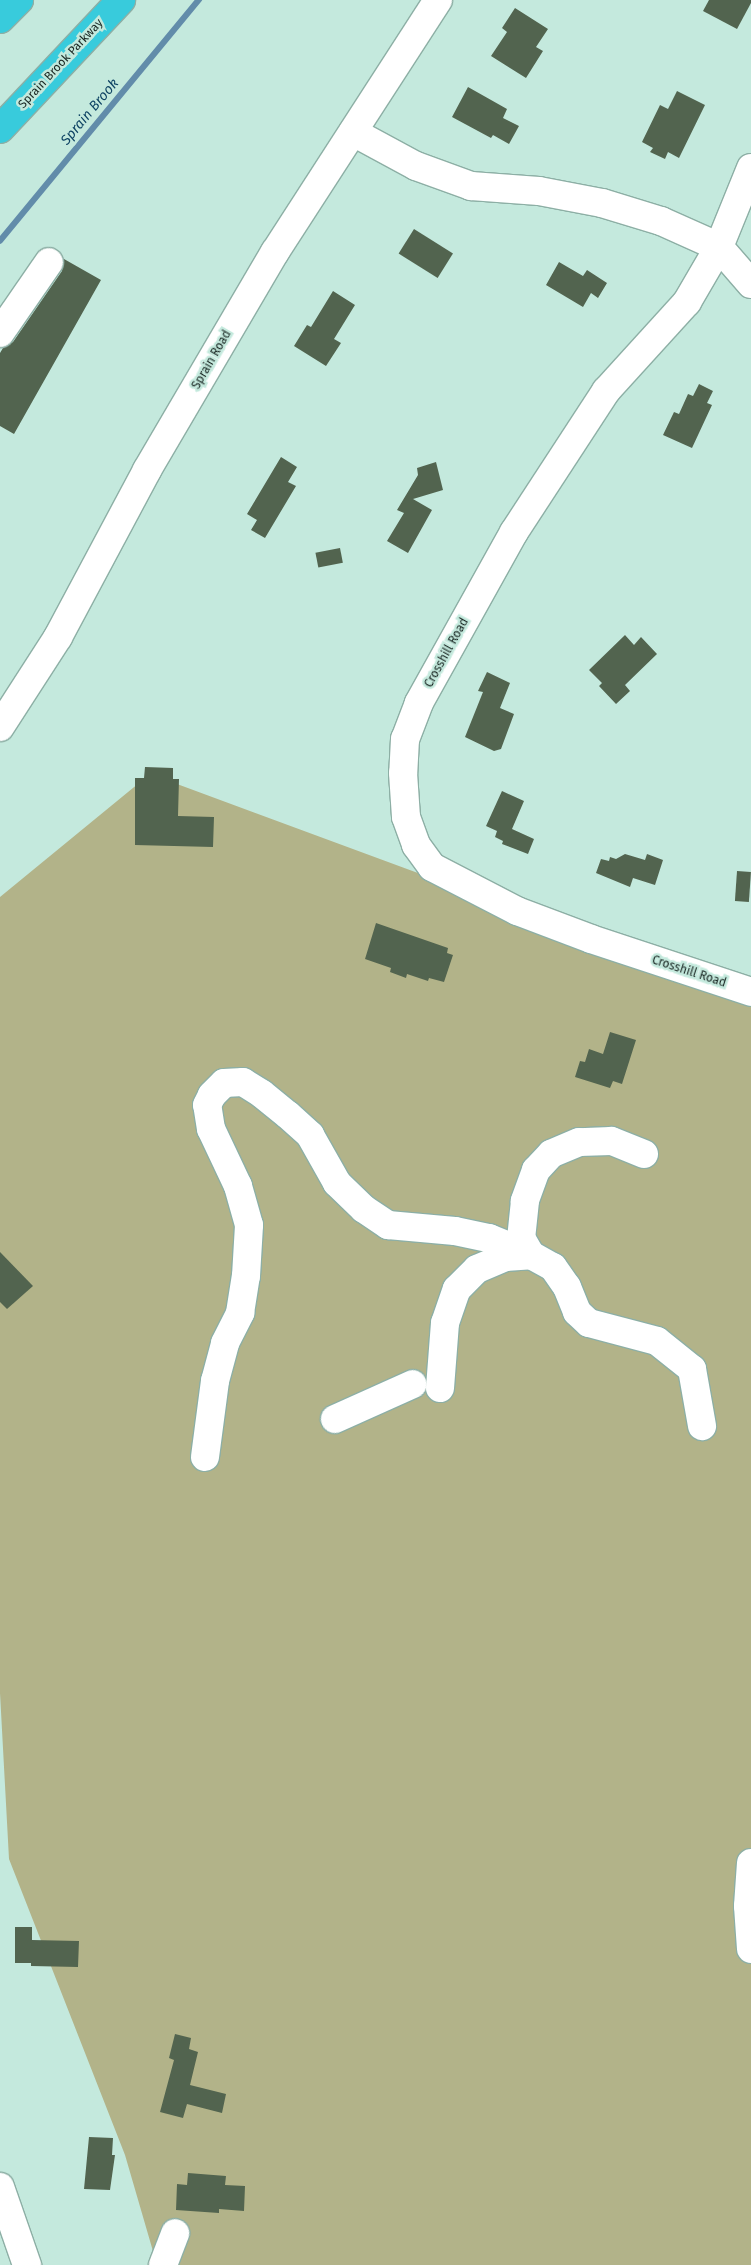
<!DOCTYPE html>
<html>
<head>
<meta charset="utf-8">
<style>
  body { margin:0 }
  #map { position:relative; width:751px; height:2265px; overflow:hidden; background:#c4e9dd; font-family:"Fira Sans",sans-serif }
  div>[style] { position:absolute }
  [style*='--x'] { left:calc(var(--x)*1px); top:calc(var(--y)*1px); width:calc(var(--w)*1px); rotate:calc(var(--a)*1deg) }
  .green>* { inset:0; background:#b2b389 }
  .stream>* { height:5.5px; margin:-2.75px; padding:0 2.75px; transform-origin:2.75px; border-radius:2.75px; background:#628caa }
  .building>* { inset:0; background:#52644f; transform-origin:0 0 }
  .roads { filter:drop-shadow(1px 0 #8dafa5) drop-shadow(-1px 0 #8dafa5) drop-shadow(0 1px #8dafa5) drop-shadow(0 -1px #8dafa5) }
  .minor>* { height:28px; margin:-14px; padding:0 14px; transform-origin:14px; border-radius:14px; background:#fff }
  .highway>* { height:28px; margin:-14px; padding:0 14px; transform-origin:14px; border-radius:14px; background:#38cbdc }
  span { translate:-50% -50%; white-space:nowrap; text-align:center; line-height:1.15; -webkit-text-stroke:5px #c4e9dd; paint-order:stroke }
  .street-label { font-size:12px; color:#182622 }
  .water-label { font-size:14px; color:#0f4464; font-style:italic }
</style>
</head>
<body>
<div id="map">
  <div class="green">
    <i style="clip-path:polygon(150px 774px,751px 996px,751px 2265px,157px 2265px,125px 2155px,9px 1859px,0 1693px,0 897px)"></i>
  </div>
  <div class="stream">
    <i style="--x:0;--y:241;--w:313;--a:-50.5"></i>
  </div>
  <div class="building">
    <i style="clip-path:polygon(709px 0,751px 0,751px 3px,737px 29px,703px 11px)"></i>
    <i style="clip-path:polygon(515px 8px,548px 29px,536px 47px,543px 51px,526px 78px,491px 56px,507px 32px,502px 28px)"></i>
    <i style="clip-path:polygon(468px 87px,507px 109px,503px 118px,519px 126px,509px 144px,493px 135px,491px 138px,452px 117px)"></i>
    <i style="clip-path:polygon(677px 91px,705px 105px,679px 158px,668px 152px,665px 159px,650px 152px,653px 148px,642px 142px,660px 105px,668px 109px)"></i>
    <i style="left:414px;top:229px;width:46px;height:29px;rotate:32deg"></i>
    <i style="clip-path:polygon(64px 259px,101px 280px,14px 434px,0 426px,0 353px,3px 348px,13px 342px,62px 271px)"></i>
    <i style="clip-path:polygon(559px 262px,583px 276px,587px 270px,607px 283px,598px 298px,591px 293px,583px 307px,546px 285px)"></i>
    <i style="clip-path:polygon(333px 291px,355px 305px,334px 339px,341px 343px,326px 366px,294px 346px,307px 325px,311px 327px)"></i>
    <i style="clip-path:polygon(699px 384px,713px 391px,707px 403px,712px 405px,692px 448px,663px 435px,674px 412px,679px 414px,688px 394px,693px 396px)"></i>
    <i style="clip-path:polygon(281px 457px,297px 467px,288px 482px,296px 486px,265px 538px,251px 530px,257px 520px,247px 514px)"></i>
    <i style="clip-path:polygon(436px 462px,443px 490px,413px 499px,432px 510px,408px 553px,387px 541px,404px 513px,397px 510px,418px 475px,417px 468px)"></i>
    <i style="left:340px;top:548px;width:15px;height:25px;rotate:79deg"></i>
    <i style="clip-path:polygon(625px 635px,634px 645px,641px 637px,657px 654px,625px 685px,630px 691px,616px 704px,599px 686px,602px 683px,589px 670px)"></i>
    <i style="clip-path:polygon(487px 672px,510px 683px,500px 708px,514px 714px,501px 749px,494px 751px,465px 737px,483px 692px,478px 691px)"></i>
    <i style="clip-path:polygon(145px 767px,173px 768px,173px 779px,179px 779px,178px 816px,214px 817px,213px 847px,135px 845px,135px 778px,144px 778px)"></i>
    <i style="clip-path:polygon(502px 791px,524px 801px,512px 829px,534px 839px,528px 854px,502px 844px,503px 841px,495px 837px,497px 831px,486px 826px)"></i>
    <i style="clip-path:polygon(625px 854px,645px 860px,647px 854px,663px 860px,655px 885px,633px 878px,630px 887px,596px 873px,601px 859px,609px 861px,610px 857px,616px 859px)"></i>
    <i style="left:737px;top:871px;width:14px;height:30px;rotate:4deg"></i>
    <i style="clip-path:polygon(376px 923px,448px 948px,447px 953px,453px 955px,444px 982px,429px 978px,428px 981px,407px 974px,406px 978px,390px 972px,391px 968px,365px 959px)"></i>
    <i style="clip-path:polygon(610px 1032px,636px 1040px,622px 1084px,613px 1081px,610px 1088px,575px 1077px,580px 1061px,585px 1062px,589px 1049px,603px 1054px)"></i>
    <i style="clip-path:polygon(0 1252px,33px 1286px,7px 1309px,0 1302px)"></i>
    <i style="clip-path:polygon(15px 1927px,32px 1927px,32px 1940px,79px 1941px,78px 1967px,31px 1966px,31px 1963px,15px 1963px)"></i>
    <i style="clip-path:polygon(175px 2034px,191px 2038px,189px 2049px,198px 2052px,190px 2085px,226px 2094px,222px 2113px,187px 2104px,183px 2118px,160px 2112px,174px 2060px,169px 2058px)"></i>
    <i style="clip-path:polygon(89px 2137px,113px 2138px,112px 2155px,115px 2155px,110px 2190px,84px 2189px)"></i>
    <i style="clip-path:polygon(188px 2173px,226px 2176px,225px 2185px,245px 2186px,244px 2211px,219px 2209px,219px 2213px,176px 2210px,177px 2184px,187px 2185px)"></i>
  </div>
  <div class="roads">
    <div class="minor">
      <i style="--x:353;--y:132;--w:72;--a:28.4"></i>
      <i style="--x:416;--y:166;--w:59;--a:20"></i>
      <i style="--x:471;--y:186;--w:68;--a:4.2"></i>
      <i style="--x:539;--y:191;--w:64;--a:10.8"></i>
      <i style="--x:602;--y:203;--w:62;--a:17"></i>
      <i style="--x:661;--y:221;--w:64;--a:24.1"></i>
      <i style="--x:719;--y:247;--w:49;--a:49.1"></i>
      <i style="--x:751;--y:168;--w:85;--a:112.1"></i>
      <i style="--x:719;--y:247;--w:64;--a:120.2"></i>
      <i style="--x:687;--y:302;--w:120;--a:132.3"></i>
      <i style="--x:606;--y:391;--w:168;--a:123.1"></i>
      <i style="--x:514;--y:532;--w:196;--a:119.1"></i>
      <i style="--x:419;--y:703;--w:39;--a:111"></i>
      <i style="--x:405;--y:739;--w:34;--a:93"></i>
      <i style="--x:403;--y:773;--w:44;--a:86.1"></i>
      <i style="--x:406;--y:817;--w:30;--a:70"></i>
      <i style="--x:416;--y:845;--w:27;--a:54"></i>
      <i style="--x:432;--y:867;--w:96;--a:27.4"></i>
      <i style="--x:517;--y:911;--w:79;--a:20.7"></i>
      <i style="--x:591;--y:939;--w:169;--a:18.3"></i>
      <i style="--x:0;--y:333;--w:86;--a:-55.4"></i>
      <i style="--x:0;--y:727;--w:107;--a:-57.2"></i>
      <i style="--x:58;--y:637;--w:189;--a:-61.9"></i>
      <i style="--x:147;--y:470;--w:253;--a:-59.6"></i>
      <i style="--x:275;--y:252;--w:300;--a:-57.1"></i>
      <i style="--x:644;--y:1154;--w:35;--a:-158"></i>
      <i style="--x:611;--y:1141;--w:32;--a:178"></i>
      <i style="--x:579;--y:1142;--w:30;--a:157"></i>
      <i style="--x:551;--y:1154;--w:22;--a:133"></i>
      <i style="--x:536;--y:1170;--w:33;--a:110"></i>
      <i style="--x:525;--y:1201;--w:37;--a:96"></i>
      <i style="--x:521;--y:1238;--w:20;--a:60"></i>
      <i style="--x:531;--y:1255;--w:25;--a:29"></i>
      <i style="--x:553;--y:1267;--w:24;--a:55"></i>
      <i style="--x:567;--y:1287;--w:27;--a:68"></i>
      <i style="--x:577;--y:1312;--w:16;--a:43"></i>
      <i style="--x:589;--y:1323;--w:70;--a:14.8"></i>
      <i style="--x:657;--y:1341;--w:45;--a:38.7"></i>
      <i style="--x:692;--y:1369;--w:58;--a:80"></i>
      <i style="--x:440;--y:1388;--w:65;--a:-85.6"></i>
      <i style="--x:445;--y:1323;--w:36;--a:-71"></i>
      <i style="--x:457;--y:1289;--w:28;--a:-45"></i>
      <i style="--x:477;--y:1269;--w:30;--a:-23"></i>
      <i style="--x:505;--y:1257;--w:26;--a:-4"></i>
      <i style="--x:335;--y:1419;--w:85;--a:-24.2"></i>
      <i style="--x:205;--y:1457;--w:77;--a:-82.5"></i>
      <i style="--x:215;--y:1381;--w:39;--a:-75"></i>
      <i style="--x:225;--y:1343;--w:34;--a:-63"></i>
      <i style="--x:240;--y:1313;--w:37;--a:-81"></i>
      <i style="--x:246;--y:1276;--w:51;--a:-86.6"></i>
      <i style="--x:249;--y:1225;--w:41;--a:-105.8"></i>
      <i style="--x:238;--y:1186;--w:63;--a:-115.3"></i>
      <i style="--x:211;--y:1129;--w:24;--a:-99"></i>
      <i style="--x:207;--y:1105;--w:11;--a:-63"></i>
      <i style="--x:212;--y:1095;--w:17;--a:-45"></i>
      <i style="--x:224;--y:1083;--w:19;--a:-3"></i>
      <i style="--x:243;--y:1082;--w:22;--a:32"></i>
      <i style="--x:262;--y:1094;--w:33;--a:39"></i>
      <i style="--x:288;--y:1115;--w:30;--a:42"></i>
      <i style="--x:310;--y:1135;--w:55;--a:60.6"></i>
      <i style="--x:337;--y:1183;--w:37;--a:44"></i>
      <i style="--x:364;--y:1209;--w:29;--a:34"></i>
      <i style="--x:388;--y:1225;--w:67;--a:5.1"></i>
      <i style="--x:455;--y:1231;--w:35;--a:12"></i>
      <i style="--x:489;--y:1238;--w:45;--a:22"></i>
      <i style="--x:751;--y:1863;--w:43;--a:94"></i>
      <i style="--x:748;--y:1906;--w:43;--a:86"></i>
      <i style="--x:0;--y:2187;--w:83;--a:70.9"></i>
      <i style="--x:163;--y:2265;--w:34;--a:-69"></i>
    </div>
    <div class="highway">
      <i style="--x:0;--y:19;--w:27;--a:-45"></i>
      <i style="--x:0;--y:129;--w:177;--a:-46.8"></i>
    </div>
  </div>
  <div class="street-label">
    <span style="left:61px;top:64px;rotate:-47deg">Sprain Brook Parkway</span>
    <span style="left:212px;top:360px;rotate:-60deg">Sprain Road</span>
    <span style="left:447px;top:653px;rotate:-61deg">Crosshill Road</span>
    <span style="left:689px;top:972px;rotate:18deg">Crosshill Road</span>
  </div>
  <div class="water-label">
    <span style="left:90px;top:112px;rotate:-50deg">Sprain Brook</span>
  </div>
</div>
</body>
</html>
